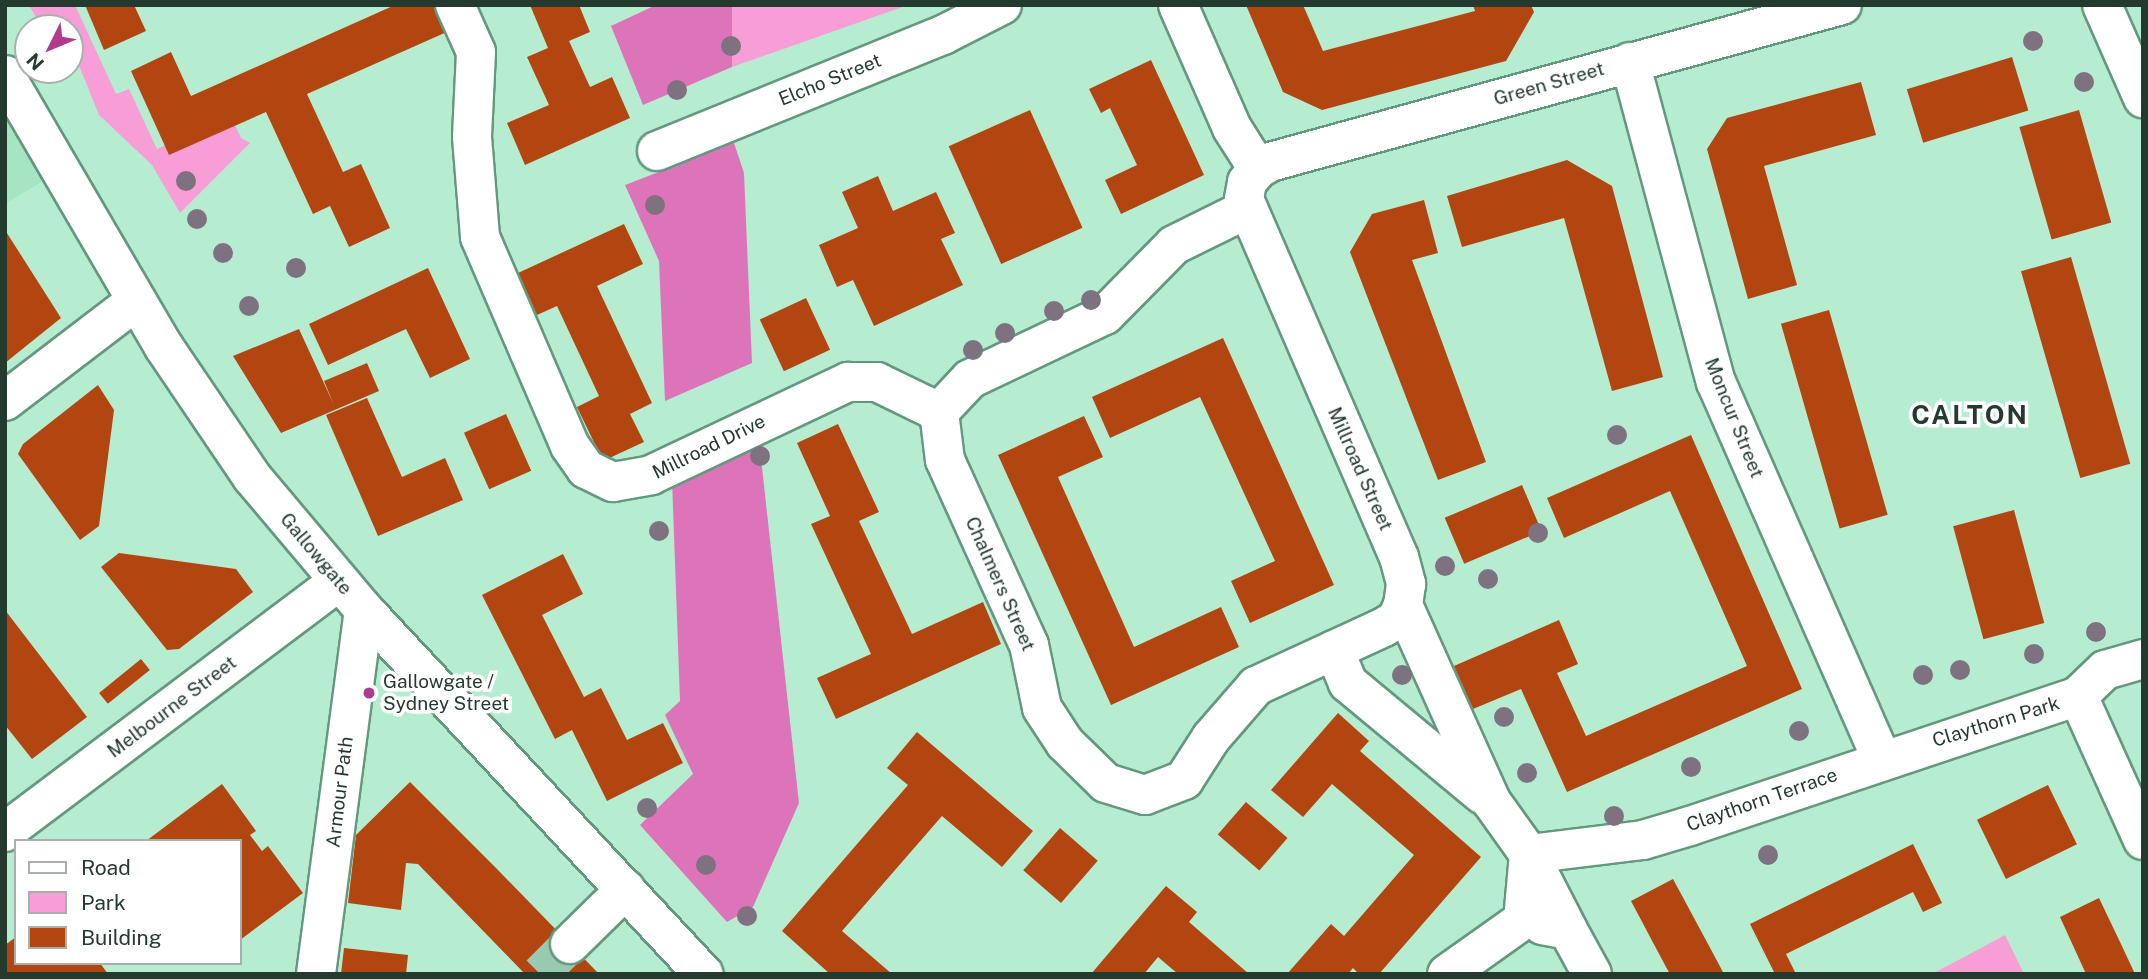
<!DOCTYPE html>
<html>
<head>
<meta charset="utf-8">
<style>
  body { margin:0 }
  #map { position:relative; width:2148px; height:979px; overflow:hidden; background:#b6edd0; font-family:"Public Sans",sans-serif }
  div>[style] { position:absolute }
  [style*='--x'] { left:calc(var(--x)*1px); top:calc(var(--y)*1px); width:calc(var(--w)*1px); rotate:calc(var(--a)*1deg) }
  .built>* { inset:0; background:#a5e5c4 }
  .green>* { inset:0; background:#f79ed7 }
  .forest>* { inset:0; background:#dd74b9 }
  .building>* { inset:0; background:#b24510; transform-origin:0 0 }
  .minor-tunnel>* { height:38px; margin-top:-19px; transform-origin:0; background:repeating-linear-gradient(90deg,#99c9b0 0 38px,transparent 0 57px) }
  .roads { filter:drop-shadow(2px 0 #64987e) drop-shadow(-2px 0 #64987e) drop-shadow(0 2px #64987e) drop-shadow(0 -2px #64987e) }
  .minor>* { height:38px; margin:-19px; padding:0 19px; transform-origin:19px; border-radius:19px; background:#fff }
  .major>* { height:38px; margin:-19px; padding:0 19px; transform-origin:19px; border-radius:19px; background:#fff }
  .trees>* { width:20px; height:20px; margin:-10px; border-radius:50%; background:#7e7280 }
  .dots>* { width:19px; height:19px; translate:-50% -50%; box-sizing:border-box; border:4px solid #fff; border-radius:50% }
  span { translate:-50% -50%; white-space:nowrap; text-align:center; line-height:1.15; -webkit-text-stroke:7px #fff; paint-order:stroke }
  .street-label { font-size:19px; color:#243a2f }
  .poi-label { font-size:19px; color:#243a2f }
  .left { translate:0 -50%; text-align:left }
  .district-label { font-size:26px; color:#243a2f; font-weight:700; letter-spacing:2px }
  .frame { position:absolute; inset:0; border:7px solid #243a2f; pointer-events:none }
  .legend { position:absolute; left:14px; top:839px; width:228px; height:126px; box-sizing:border-box; background:#fff; border:2px solid #a7b0ac; margin:0; padding:9px 12px; list-style:none; font-size:21px; color:#243a2f }
  .legend li { display:flex; align-items:center; gap:14px; height:35px }
  .legend b { width:35px; border:2px solid #a7b0ac }
  .north { position:absolute; left:14px; top:14px; width:70px; height:70px; box-sizing:border-box; background:#fff; border:2px solid #a7b0ac; border-radius:50%; rotate:227deg; font-size:19px; font-weight:700; line-height:28px; text-align:center; color:#243a2f }
  .north::after { content:''; display:block; margin:auto; width:24px; height:32px; background:#b1398e; clip-path:polygon(50% 0,100% 100%,50% 72%,0 100%) }
</style>
</head>
<body>
<div id="map">
  <div class="built">
    <i style="clip-path:polygon(5px 82px,58px 172px,5px 204px)"></i>
  </div>
  <div class="green">
    <i style="clip-path:polygon(29px 5px,75px 5px,116px 94px,129px 89px,157px 149px,231px 117px,241px 138px,250px 143px,180px 213px,152px 165px,99px 115px,76px 58px,70px 55px,70px 28px,42px 28px)"></i>
    <i style="clip-path:polygon(732px 5px,908px 5px,732px 67px)"></i>
    <i style="clip-path:polygon(2005px 935px,2024px 974px,1932px 974px,1968px 955px)"></i>
  </div>
  <div class="forest">
    <i style="clip-path:polygon(656px 5px,732px 5px,732px 67px,643px 105px,611px 26px)"></i>
    <i style="clip-path:polygon(734px 143px,744px 173px,752px 363px,665px 401px,659px 261px,625px 185px)"></i>
    <i style="clip-path:polygon(759px 440px,799px 803px,753px 907px,727px 922px,640px 825px,693px 774px,665px 715px,680px 701px,672px 480px)"></i>
  </div>
  <div class="building">
    <i style="clip-path:polygon(85px 5px,134px 5px,146px 31px,104px 50px)"></i>
    <i style="clip-path:polygon(395px 5px,438px 5px,449px 31px,307px 94px,343px 172px,361px 164px,390px 228px,349px 247px,330px 206px,313px 214px,266px 112px,169px 155px,131px 71px,171px 52px,191px 96px)"></i>
    <i style="clip-path:polygon(530px 5px,579px 5px,590px 32px,569px 41px,590px 87px,612px 77px,630px 118px,525px 165px,507px 123px,549px 105px,527px 57px,548px 48px)"></i>
    <i style="clip-path:polygon(1246px 5px,1303px 5px,1323px 51px,1475px 11px,1473px 5px,1531px 5px,1534px 12px,1506px 61px,1322px 110px,1283px 92px)"></i>
    <i style="left:2012px;top:57px;width:56px;height:110px;rotate:73deg"></i>
    <i style="clip-path:polygon(1151px 60px,1204px 175px,1121px 214px,1105px 180px,1137px 165px,1110px 108px,1101px 113px,1089px 89px)"></i>
    <i style="clip-path:polygon(1861px 82px,1876px 135px,1764px 166px,1797px 285px,1748px 299px,1707px 149px,1727px 118px)"></i>
    <i style="left:1030px;top:110px;width:129px;height:89px;rotate:66deg"></i>
    <i style="left:2079px;top:110px;width:117px;height:62px;rotate:74deg"></i>
    <i style="clip-path:polygon(1567px 160px,1612px 186px,1663px 377px,1612px 391px,1564px 218px,1462px 247px,1447px 196px)"></i>
    <i style="clip-path:polygon(878px 176px,893px 211px,936px 192px,955px 233px,941px 239px,963px 285px,874px 326px,853px 280px,837px 287px,819px 245px,858px 228px,842px 192px)"></i>
    <i style="clip-path:polygon(1424px 200px,1438px 253px,1412px 260px,1486px 462px,1438px 480px,1350px 252px,1372px 214px)"></i>
    <i style="clip-path:polygon(624px 224px,643px 264px,597px 286px,652px 403px,630px 414px,644px 442px,603px 461px,577px 407px,599px 396px,557px 306px,537px 315px,518px 273px)"></i>
    <i style="clip-path:polygon(5px 230px,61px 318px,5px 363px)"></i>
    <i style="left:2071px;top:257px;width:215px;height:52px;rotate:74deg"></i>
    <i style="clip-path:polygon(428px 268px,470px 359px,430px 378px,406px 329px,328px 365px,309px 324px)"></i>
    <i style="left:806px;top:298px;width:57px;height:51px;rotate:65deg"></i>
    <i style="left:1829px;top:310px;width:213px;height:50px;rotate:74deg"></i>
    <i style="clip-path:polygon(299px 329px,334px 405px,324px 381px,367px 363px,379px 391px,281px 433px,233px 356px)"></i>
    <i style="clip-path:polygon(1223px 338px,1334px 585px,1250px 623px,1231px 581px,1275px 561px,1200px 397px,1110px 438px,1092px 397px)"></i>
    <i style="clip-path:polygon(98px 385px,114px 410px,99px 526px,80px 540px,18px 454px,23px 444px)"></i>
    <i style="clip-path:polygon(367px 398px,402px 477px,445px 458px,463px 500px,378px 536px,326px 415px)"></i>
    <i style="left:506px;top:414px;width:62px;height:46px;rotate:66deg"></i>
    <i style="clip-path:polygon(1084px 416px,1103px 457px,1058px 477px,1134px 647px,1221px 607px,1239px 647px,1111px 705px,998px 455px)"></i>
    <i style="clip-path:polygon(838px 424px,879px 512px,859px 521px,912px 634px,983px 602px,1001px 644px,836px 719px,817px 678px,871px 654px,811px 524px,830px 516px,797px 443px)"></i>
    <i style="clip-path:polygon(1691px 435px,1802px 689px,1567px 792px,1521px 689px,1473px 709px,1454px 666px,1559px 620px,1578px 664px,1557px 673px,1586px 736px,1747px 666px,1670px 491px,1564px 538px,1547px 498px)"></i>
    <i style="left:1522px;top:485px;width:50px;height:84px;rotate:67deg"></i>
    <i style="left:2014px;top:510px;width:117px;height:63px;rotate:75deg"></i>
    <i style="clip-path:polygon(119px 553px,236px 569px,253px 592px,179px 649px,167px 650px,101px 567px)"></i>
    <i style="clip-path:polygon(563px 554px,583px 594px,542px 615px,584px 697px,601px 688px,627px 740px,663px 723px,683px 763px,607px 801px,572px 730px,555px 739px,482px 595px)"></i>
    <i style="clip-path:polygon(5px 610px,87px 717px,32px 759px,5px 725px)"></i>
    <i style="left:141px;top:659px;width:14px;height:54px;rotate:51deg"></i>
    <i style="clip-path:polygon(1338px 713px,1369px 741px,1360px 751px,1481px 857px,1379px 974px,1359px 974px,1353px 968px,1348px 974px,1287px 974px,1331px 924px,1344px 936px,1414px 855px,1332px 784px,1303px 817px,1271px 790px)"></i>
    <i style="clip-path:polygon(917px 732px,1033px 831px,1002px 867px,942px 816px,842px 931px,892px 974px,830px 974px,782px 931px,908px 785px,887px 768px)"></i>
    <i style="clip-path:polygon(410px 782px,497px 869px,599px 974px,525px 974px,418px 864px,406px 863px,401px 910px,348px 903px,356px 835px)"></i>
    <i style="clip-path:polygon(222px 784px,256px 831px,250px 835px,262px 851px,268px 846px,303px 893px,240px 940px,240px 841px,146px 841px)"></i>
    <i style="left:2048px;top:785px;width:66px;height:79px;rotate:64deg"></i>
    <i style="left:1246px;top:802px;width:55px;height:43px;rotate:41deg"></i>
    <i style="left:1060px;top:828px;width:50px;height:56px;rotate:41deg"></i>
    <i style="clip-path:polygon(1913px 844px,1942px 903px,1923px 912px,1913px 892px,1786px 954px,1796px 974px,1775px 974px,1750px 924px)"></i>
    <i style="clip-path:polygon(1673px 879px,1708px 944px,1724px 974px,1670px 974px,1666px 967px,1631px 901px)"></i>
    <i style="clip-path:polygon(1166px 886px,1197px 912px,1189px 922px,1249px 974px,1178px 974px,1158px 957px,1144px 974px,1091px 974px)"></i>
    <i style="clip-path:polygon(2099px 898px,2120px 942px,2135px 974px,2086px 974px,2060px 917px)"></i>
    <i style="clip-path:polygon(16px 937px,16px 963px,100px 963px,108px 974px,5px 974px,5px 945px)"></i>
    <i style="clip-path:polygon(344px 948px,408px 955px,406px 974px,341px 974px)"></i>
  </div>
  <div class="minor-tunnel">
    <i style="--x:540;--y:974;--w:42;--a:-45"></i>
  </div>
  <div class="roads">
    <div class="minor">
      <i style="--x:455;--y:5;--w:51;--a:65.9"></i>
      <i style="--x:476;--y:52;--w:85;--a:92.7"></i>
      <i style="--x:472;--y:137;--w:100;--a:85.4"></i>
      <i style="--x:480;--y:237;--w:228;--a:66.7"></i>
      <i style="--x:570;--y:446;--w:28;--a:55"></i>
      <i style="--x:586;--y:469;--w:30;--a:26"></i>
      <i style="--x:613;--y:482;--w:39;--a:-10"></i>
      <i style="--x:651;--y:475;--w:218;--a:-25.3"></i>
      <i style="--x:848;--y:382;--w:29;--a:0"></i>
      <i style="--x:877;--y:382;--w:69;--a:25.8"></i>
      <i style="--x:939;--y:412;--w:45;--a:-46.8"></i>
      <i style="--x:970;--y:379;--w:149;--a:-25.4"></i>
      <i style="--x:1105;--y:315;--w:98;--a:-45.4"></i>
      <i style="--x:1174;--y:245;--w:81;--a:-26.3"></i>
      <i style="--x:1178;--y:5;--w:134;--a:66.3"></i>
      <i style="--x:1232;--y:128;--w:49;--a:57.6"></i>
      <i style="--x:1258;--y:169;--w:17;--a:130"></i>
      <i style="--x:1247;--y:182;--w:17;--a:100"></i>
      <i style="--x:1244;--y:199;--w:390;--a:66.6"></i>
      <i style="--x:1399;--y:557;--w:28;--a:75"></i>
      <i style="--x:1406;--y:584;--w:21;--a:98"></i>
      <i style="--x:1403;--y:605;--w:215;--a:65.8"></i>
      <i style="--x:1491;--y:801;--w:65;--a:54.4"></i>
      <i style="--x:1529;--y:854;--w:85;--a:62.8"></i>
      <i style="--x:2102;--y:5;--w:102;--a:66.2"></i>
      <i style="--x:1630;--y:62;--w:331;--a:75"></i>
      <i style="--x:1716;--y:382;--w:411;--a:66.3"></i>
      <i style="--x:657;--y:151;--w:309;--a:-22.1"></i>
      <i style="--x:943;--y:35;--w:66;--a:-27"></i>
      <i style="--x:1258;--y:169;--w:14;--a:-30"></i>
      <i style="--x:1270;--y:162;--w:593;--a:-15.35"></i>
      <i style="--x:5;--y:401;--w:165;--a:-37.4"></i>
      <i style="--x:939;--y:412;--w:48;--a:82.9"></i>
      <i style="--x:945;--y:460;--w:203;--a:65.6"></i>
      <i style="--x:1029;--y:645;--w:64;--a:78.3"></i>
      <i style="--x:1042;--y:708;--w:42;--a:56.7"></i>
      <i style="--x:1065;--y:743;--w:57;--a:44.3"></i>
      <i style="--x:1106;--y:783;--w:41;--a:17.1"></i>
      <i style="--x:1145;--y:795;--w:42;--a:-21"></i>
      <i style="--x:1184;--y:780;--w:50;--a:-57.3"></i>
      <i style="--x:1211;--y:738;--w:69;--a:-49.1"></i>
      <i style="--x:1256;--y:686;--w:141;--a:-24.7"></i>
      <i style="--x:1384;--y:627;--w:15;--a:-32"></i>
      <i style="--x:1397;--y:619;--w:15;--a:-67"></i>
      <i style="--x:1334;--y:650;--w:36;--a:67"></i>
      <i style="--x:1348;--y:683;--w:175;--a:39.7"></i>
      <i style="--x:2078;--y:696;--w:158;--a:65.7"></i>
      <i style="--x:5;--y:832;--w:416;--a:-36.9"></i>
      <i style="--x:1523;--y:920;--w:66;--a:-84.8"></i>
      <i style="--x:1529;--y:854;--w:115;--a:-7"></i>
      <i style="--x:1643;--y:840;--w:49;--a:-16.6"></i>
      <i style="--x:1690;--y:826;--w:409;--a:-18.5"></i>
      <i style="--x:2078;--y:696;--w:37;--a:-44"></i>
      <i style="--x:2105;--y:670;--w:40;--a:-16"></i>
      <i style="--x:1542;--y:925;--w:26;--a:11"></i>
      <i style="--x:1568;--y:930;--w:50;--a:61.4"></i>
      <i style="--x:570;--y:944;--w:78;--a:-44.5"></i>
      <i style="--x:316;--y:974;--w:367;--a:-82.5"></i>
      <i style="--x:1447;--y:974;--w:93;--a:-35.4"></i>
    </div>
    <div class="major">
      <i style="--x:5;--y:75;--w:315;--a:59.7"></i>
      <i style="--x:164;--y:347;--w:157;--a:55.9"></i>
      <i style="--x:252;--y:477;--w:174;--a:49.9"></i>
      <i style="--x:364;--y:610;--w:498;--a:47"></i>
    </div>
  </div>
  <div class="trees">
    <i style="left:2033px;top:41px"></i>
    <i style="left:731px;top:46px"></i>
    <i style="left:2084px;top:82px"></i>
    <i style="left:677px;top:90px"></i>
    <i style="left:186px;top:181px"></i>
    <i style="left:655px;top:205px"></i>
    <i style="left:197px;top:219px"></i>
    <i style="left:223px;top:253px"></i>
    <i style="left:296px;top:268px"></i>
    <i style="left:1091px;top:300px"></i>
    <i style="left:249px;top:306px"></i>
    <i style="left:1054px;top:311px"></i>
    <i style="left:1005px;top:333px"></i>
    <i style="left:973px;top:350px"></i>
    <i style="left:1617px;top:435px"></i>
    <i style="left:760px;top:456px"></i>
    <i style="left:659px;top:531px"></i>
    <i style="left:1538px;top:533px"></i>
    <i style="left:1445px;top:566px"></i>
    <i style="left:1488px;top:579px"></i>
    <i style="left:2096px;top:632px"></i>
    <i style="left:2034px;top:654px"></i>
    <i style="left:1960px;top:670px"></i>
    <i style="left:1402px;top:675px"></i>
    <i style="left:1923px;top:675px"></i>
    <i style="left:1504px;top:717px"></i>
    <i style="left:1799px;top:731px"></i>
    <i style="left:1691px;top:767px"></i>
    <i style="left:1527px;top:773px"></i>
    <i style="left:647px;top:808px"></i>
    <i style="left:1614px;top:816px"></i>
    <i style="left:1768px;top:855px"></i>
    <i style="left:706px;top:865px"></i>
    <i style="left:747px;top:916px"></i>
  </div>
  <div class="dots">
    <i style="left:369px;top:693px;background:#b1398e"></i>
  </div>
  <div class="street-label">
    <span style="left:830px;top:80px;rotate:-22deg">Elcho Street</span>
    <span style="left:1549px;top:84px;rotate:-16deg">Green Street</span>
    <span style="left:1734px;top:418px;rotate:68deg">Moncur Street</span>
    <span style="left:709px;top:447px;rotate:-26deg">Millroad Drive</span>
    <span style="left:1360px;top:469px;rotate:66deg">Millroad Street</span>
    <span style="left:316px;top:554px;rotate:50deg">Gallowgate</span>
    <span style="left:1000px;top:584px;rotate:66deg">Chalmers Street</span>
    <span style="left:172px;top:707px;rotate:-37deg">Melbourne Street</span>
    <span style="left:1996px;top:722px;rotate:-17deg">Claythorn Park</span>
    <span style="left:340px;top:792px;rotate:-83deg">Armour Path</span>
    <span style="left:1762px;top:800px;rotate:-19deg">Claythorn Terrace</span>
  </div>
  <div class="poi-label">
    <span class="left" style="left:383px;top:693px">Gallowgate /<br>Sydney Street</span>
  </div>
  <div class="district-label">
    <span style="left:1970px;top:415px">CALTON</span>
  </div>
  <div class="frame"></div>
  <ul class="legend">
  <li><b style="height:9px;background:#fff"></b>Road</li>
  <li><b style="height:19px;background:#f79ed7"></b>Park</li>
  <li><b style="height:19px;background:#b24510"></b>Building</li>
  </ul>
  <div class="north">N</div>
</div>
</body>
</html>
